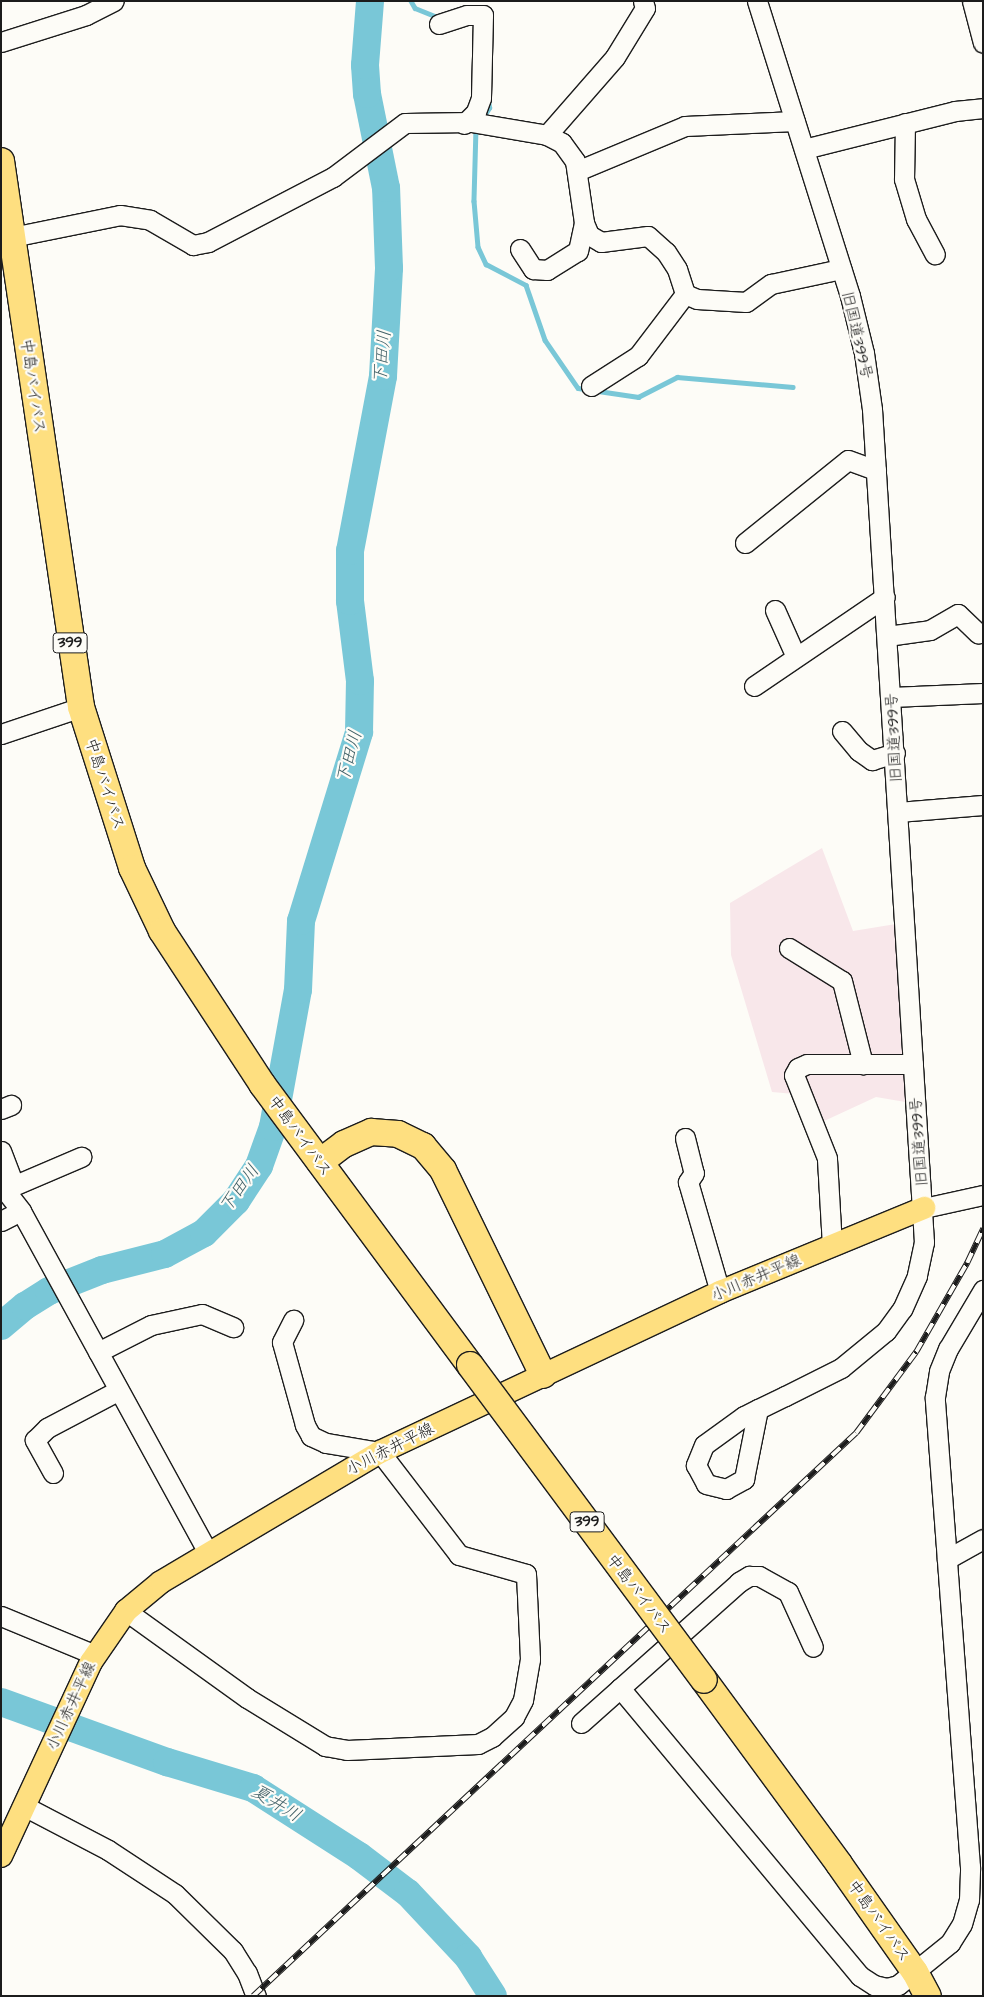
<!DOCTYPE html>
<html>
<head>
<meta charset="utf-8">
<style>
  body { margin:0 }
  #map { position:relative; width:984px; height:1997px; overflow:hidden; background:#fdfcf7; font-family:"Architects Daughter","Klee One",sans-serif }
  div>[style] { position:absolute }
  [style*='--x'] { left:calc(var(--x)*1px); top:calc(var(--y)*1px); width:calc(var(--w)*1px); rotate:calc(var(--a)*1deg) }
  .built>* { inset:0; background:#f8e7ea }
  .stream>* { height:4.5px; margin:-2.25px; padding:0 2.25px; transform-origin:2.25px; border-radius:2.25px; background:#79c7d7 }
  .river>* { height:28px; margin:-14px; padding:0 14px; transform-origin:14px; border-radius:14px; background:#79c7d7 }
  .roads { filter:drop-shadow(1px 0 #1c1c1c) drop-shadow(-1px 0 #1c1c1c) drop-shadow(0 1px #1c1c1c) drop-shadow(0 -1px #1c1c1c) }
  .minor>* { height:19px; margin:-9.5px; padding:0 9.5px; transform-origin:9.5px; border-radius:9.5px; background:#fdfcf7 }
  .major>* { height:22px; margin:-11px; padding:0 11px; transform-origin:11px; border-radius:11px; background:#fedf80 }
  .highway>* { height:26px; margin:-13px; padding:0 13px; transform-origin:13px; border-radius:13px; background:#fedf80 }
  .rail>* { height:5.5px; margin-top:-2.75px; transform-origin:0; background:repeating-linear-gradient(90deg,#fdfcf7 0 11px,#1c1c1c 0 22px); box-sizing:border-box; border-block:1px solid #1c1c1c }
  .bridges { filter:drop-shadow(1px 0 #1c1c1c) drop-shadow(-1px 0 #1c1c1c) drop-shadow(0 1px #1c1c1c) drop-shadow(0 -1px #1c1c1c) }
  .highway-bridge>* { height:26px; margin:-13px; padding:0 13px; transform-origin:13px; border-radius:13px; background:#fedf80 }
  span { translate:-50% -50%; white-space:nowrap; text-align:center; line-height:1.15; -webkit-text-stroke:4.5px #fdfcf7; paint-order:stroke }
  .shield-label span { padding:1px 4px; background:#fdfcf7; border:1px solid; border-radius:4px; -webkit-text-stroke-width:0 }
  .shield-label { font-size:15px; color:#1c1c1c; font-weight:700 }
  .street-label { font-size:16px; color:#1c1c1c }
  .water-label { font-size:18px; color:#416067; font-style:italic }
  .frame { position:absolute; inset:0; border:2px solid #1c1c1c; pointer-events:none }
</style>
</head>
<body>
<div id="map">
  <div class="built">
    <i style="clip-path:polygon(822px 848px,853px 931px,896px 924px,923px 1105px,876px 1097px,822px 1122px,806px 1095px,772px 1092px,731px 955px,730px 903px)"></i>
  </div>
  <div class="stream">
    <i style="--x:411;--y:1;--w:8;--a:60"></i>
    <i style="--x:415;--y:8;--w:27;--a:22"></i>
    <i style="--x:483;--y:117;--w:11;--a:-56"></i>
    <i style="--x:489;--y:108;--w:9;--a:-96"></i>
    <i style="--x:476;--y:128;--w:73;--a:91.6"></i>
    <i style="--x:474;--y:201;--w:46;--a:85"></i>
    <i style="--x:478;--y:247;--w:19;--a:65"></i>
    <i style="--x:486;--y:264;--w:45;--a:27.7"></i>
    <i style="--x:526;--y:285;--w:58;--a:70.9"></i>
    <i style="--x:545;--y:340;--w:58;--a:55.5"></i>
    <i style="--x:578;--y:388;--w:61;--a:8.5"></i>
    <i style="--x:638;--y:397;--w:44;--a:-27.1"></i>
    <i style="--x:677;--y:377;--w:116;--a:4.9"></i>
  </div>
  <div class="river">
    <i style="--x:1;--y:1326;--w:31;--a:-40"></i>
    <i style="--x:25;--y:1306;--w:28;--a:-32"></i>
    <i style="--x:49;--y:1291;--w:57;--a:-21.6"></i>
    <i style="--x:102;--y:1270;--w:65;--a:-14.3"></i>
    <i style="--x:165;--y:1254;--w:44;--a:-28.3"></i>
    <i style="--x:204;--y:1233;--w:45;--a:-45"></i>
    <i style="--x:236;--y:1201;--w:42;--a:-56.7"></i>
    <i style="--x:259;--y:1166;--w:41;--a:-70.3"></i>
    <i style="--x:273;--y:1127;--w:139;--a:-79.7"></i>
    <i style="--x:298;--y:990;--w:69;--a:-87.5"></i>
    <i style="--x:301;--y:921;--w:198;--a:-72.9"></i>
    <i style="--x:359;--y:732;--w:51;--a:-88.9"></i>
    <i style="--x:360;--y:681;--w:81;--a:-97.1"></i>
    <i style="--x:350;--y:601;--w:50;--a:-90"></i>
    <i style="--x:350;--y:551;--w:178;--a:-79.3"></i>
    <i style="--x:383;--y:376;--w:108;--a:-86.8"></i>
    <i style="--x:389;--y:268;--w:80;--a:-92.1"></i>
    <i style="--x:386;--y:188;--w:96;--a:-101.4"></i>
    <i style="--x:367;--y:94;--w:29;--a:-94"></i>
    <i style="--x:365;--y:65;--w:64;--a:-85.5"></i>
    <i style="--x:1;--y:1702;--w:177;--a:19.9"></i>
    <i style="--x:167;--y:1762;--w:90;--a:16.8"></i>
    <i style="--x:253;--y:1788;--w:126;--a:32.7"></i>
    <i style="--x:359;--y:1856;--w:61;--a:37.1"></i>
    <i style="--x:408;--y:1893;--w:88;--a:46.8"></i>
    <i style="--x:468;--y:1957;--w:46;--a:57.3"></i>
  </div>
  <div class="roads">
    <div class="minor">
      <i style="--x:757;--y:1;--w:309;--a:72.5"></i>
      <i style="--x:850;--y:296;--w:59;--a:76.2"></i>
      <i style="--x:864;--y:353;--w:57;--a:81.9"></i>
      <i style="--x:872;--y:409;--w:835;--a:86.43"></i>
      <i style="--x:924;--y:1242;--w:35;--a:102"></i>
      <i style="--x:917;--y:1276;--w:36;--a:114"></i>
      <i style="--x:902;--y:1309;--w:27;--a:126"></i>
      <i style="--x:886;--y:1331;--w:58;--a:140.6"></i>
      <i style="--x:841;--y:1368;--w:63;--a:153.4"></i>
      <i style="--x:785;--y:1396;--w:30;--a:154"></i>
      <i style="--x:758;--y:1409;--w:16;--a:153"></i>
      <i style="--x:744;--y:1416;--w:49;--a:144.1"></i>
      <i style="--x:704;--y:1445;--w:22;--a:112"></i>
      <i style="--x:696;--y:1465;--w:21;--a:62"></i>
      <i style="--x:706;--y:1484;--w:21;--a:14"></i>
      <i style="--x:726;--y:1489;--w:21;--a:-29"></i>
      <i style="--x:744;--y:1479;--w:71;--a:-78.7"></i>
      <i style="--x:972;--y:1;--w:43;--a:75.3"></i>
      <i style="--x:439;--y:24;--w:29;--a:-18"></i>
      <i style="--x:467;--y:15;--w:16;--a:0"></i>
      <i style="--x:483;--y:15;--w:83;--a:91.4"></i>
      <i style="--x:481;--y:98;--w:15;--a:110"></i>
      <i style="--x:476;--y:112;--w:17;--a:135"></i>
      <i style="--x:1;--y:42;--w:89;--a:-17.6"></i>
      <i style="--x:86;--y:15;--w:31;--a:-27"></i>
      <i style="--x:905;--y:123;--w:56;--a:91"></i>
      <i style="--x:904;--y:179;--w:42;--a:73.3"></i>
      <i style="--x:916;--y:219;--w:40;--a:62"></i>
      <i style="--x:547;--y:135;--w:103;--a:-48.9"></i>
      <i style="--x:615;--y:57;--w:57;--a:-58.5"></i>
      <i style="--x:645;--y:8;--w:7;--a:-106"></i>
      <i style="--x:804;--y:149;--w:156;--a:-14.1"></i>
      <i style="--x:955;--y:111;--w:28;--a:-6"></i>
      <i style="--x:577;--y:171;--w:117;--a:-22.6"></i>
      <i style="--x:685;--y:126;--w:110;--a:-2.6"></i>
      <i style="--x:12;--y:237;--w:110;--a:-11.5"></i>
      <i style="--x:120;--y:215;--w:30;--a:9"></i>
      <i style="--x:150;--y:220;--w:50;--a:30.2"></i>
      <i style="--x:193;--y:245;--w:15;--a:-11"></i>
      <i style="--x:208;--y:242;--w:141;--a:-27.5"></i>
      <i style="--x:333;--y:177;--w:90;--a:-36.9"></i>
      <i style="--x:405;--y:123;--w:66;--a:-0.9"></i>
      <i style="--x:471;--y:122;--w:77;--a:9.7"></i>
      <i style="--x:547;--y:135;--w:17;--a:28"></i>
      <i style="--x:562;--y:143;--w:22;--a:54"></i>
      <i style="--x:575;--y:161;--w:63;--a:81.7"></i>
      <i style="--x:584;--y:223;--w:13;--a:67"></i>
      <i style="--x:589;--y:235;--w:14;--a:30"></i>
      <i style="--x:601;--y:242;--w:47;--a:-7.3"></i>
      <i style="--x:648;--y:236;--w:24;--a:42"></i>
      <i style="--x:666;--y:252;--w:20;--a:57"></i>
      <i style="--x:677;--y:269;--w:26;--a:72"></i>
      <i style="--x:685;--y:294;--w:13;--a:23"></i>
      <i style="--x:697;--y:299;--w:49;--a:3.5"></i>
      <i style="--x:746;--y:302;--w:31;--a:-36"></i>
      <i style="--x:771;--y:284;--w:72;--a:-12.1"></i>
      <i style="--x:520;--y:249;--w:24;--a:57"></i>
      <i style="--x:533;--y:269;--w:14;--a:4"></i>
      <i style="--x:547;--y:270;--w:36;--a:-32"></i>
      <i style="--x:578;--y:251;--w:29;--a:-78"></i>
      <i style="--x:591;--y:386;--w:56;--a:-32.6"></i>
      <i style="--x:638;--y:356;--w:78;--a:-52.8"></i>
      <i style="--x:745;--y:543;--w:132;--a:-38.9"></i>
      <i style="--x:848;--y:460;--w:30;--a:20"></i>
      <i style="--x:775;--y:610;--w:51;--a:65.9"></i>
      <i style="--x:887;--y:636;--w:43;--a:-7.9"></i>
      <i style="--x:930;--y:630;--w:32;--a:-30"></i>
      <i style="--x:958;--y:614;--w:28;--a:44"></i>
      <i style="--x:754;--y:686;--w:158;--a:-34.2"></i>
      <i style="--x:891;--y:697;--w:92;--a:-2.5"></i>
      <i style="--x:842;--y:731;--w:26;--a:50"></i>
      <i style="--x:859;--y:751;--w:16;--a:35"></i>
      <i style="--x:872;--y:760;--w:24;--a:-17"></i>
      <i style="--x:1;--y:734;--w:84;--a:-18.6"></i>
      <i style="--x:898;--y:812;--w:85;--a:-4.7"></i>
      <i style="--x:789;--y:948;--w:62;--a:31.9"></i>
      <i style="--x:842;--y:981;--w:86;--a:75.8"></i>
      <i style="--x:1;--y:1109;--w:11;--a:-22"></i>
      <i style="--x:685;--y:1138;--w:36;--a:76"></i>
      <i style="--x:694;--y:1173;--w:11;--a:124"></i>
      <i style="--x:688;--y:1182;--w:115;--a:73.8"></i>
      <i style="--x:1;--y:1151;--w:36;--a:69"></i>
      <i style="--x:1;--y:1185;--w:33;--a:52"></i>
      <i style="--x:21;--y:1211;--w:391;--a:61.3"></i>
      <i style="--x:6;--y:1189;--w:82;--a:-23.1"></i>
      <i style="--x:924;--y:1208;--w:60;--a:-12.4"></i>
      <i style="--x:1;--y:1221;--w:22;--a:-27"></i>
      <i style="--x:832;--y:1246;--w:88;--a:-93.3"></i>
      <i style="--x:827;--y:1158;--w:89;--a:-111.7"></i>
      <i style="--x:794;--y:1075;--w:8;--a:-60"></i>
      <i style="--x:798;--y:1068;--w:10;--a:-24"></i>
      <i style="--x:807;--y:1064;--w:106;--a:0"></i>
      <i style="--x:98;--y:1352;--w:59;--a:-27"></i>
      <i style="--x:151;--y:1325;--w:52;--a:-12.2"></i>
      <i style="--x:202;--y:1314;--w:34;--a:23"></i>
      <i style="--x:53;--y:1473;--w:38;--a:-119"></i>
      <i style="--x:35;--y:1440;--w:17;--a:-45"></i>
      <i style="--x:47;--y:1428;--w:81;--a:-27.8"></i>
      <i style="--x:947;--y:1559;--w:41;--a:-29.1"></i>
      <i style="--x:126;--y:1611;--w:149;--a:35.7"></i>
      <i style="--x:247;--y:1698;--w:92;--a:31.6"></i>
      <i style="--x:325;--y:1746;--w:22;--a:10"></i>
      <i style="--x:347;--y:1750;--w:131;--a:-2.6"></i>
      <i style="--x:478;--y:1744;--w:16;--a:-27"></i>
      <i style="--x:492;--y:1737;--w:30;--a:-42"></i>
      <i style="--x:514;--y:1717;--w:19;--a:-62"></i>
      <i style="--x:523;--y:1700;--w:42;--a:-80.3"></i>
      <i style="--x:530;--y:1659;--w:85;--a:-92.7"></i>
      <i style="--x:526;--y:1574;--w:70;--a:-164.2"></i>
      <i style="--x:459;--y:1555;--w:130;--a:-127.5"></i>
      <i style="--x:380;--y:1452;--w:55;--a:-170.5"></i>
      <i style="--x:326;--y:1443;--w:17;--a:-155"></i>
      <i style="--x:311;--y:1436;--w:13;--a:-119"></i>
      <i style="--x:305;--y:1425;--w:86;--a:-105.5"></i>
      <i style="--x:282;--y:1342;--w:25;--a:-63"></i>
      <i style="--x:1;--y:1616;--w:102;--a:22.5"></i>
      <i style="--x:620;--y:1688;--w:375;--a:50.2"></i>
      <i style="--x:860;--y:1976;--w:17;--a:33"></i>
      <i style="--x:874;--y:1985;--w:13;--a:13"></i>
      <i style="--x:887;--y:1988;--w:11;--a:-15"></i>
      <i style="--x:898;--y:1985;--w:67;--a:-38.9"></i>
      <i style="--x:950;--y:1943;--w:22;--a:-58"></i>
      <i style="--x:962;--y:1924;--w:25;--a:-74"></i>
      <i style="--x:969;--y:1900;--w:33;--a:-88"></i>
      <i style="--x:970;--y:1867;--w:471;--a:-94.3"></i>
      <i style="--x:935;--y:1397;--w:26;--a:-81"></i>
      <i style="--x:939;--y:1371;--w:24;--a:-68"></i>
      <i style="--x:948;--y:1349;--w:69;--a:-59.3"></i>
      <i style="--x:581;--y:1723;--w:212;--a:-41.7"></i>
      <i style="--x:739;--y:1582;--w:12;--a:-31"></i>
      <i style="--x:749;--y:1576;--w:10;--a:0"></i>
      <i style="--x:759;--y:1576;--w:33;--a:29"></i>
      <i style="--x:788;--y:1592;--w:60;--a:65.6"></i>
      <i style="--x:24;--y:1806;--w:95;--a:27.6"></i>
      <i style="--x:108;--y:1850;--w:80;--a:33.3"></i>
      <i style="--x:175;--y:1894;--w:81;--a:44.5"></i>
      <i style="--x:233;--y:1951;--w:26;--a:58"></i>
      <i style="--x:247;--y:1973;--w:25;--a:69"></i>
    </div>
    <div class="major">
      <i style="--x:1;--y:1856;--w:214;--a:-65.1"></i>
      <i style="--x:91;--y:1662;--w:62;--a:-55.5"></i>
      <i style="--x:126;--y:1611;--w:45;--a:-39.6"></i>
      <i style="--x:161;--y:1582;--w:255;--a:-30.7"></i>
      <i style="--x:380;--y:1452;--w:376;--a:-25.2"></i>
      <i style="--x:720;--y:1292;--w:221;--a:-22.4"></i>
    </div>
    <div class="highway">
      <i style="--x:1;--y:161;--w:552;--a:81.66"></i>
      <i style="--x:81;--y:707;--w:169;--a:72.4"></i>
      <i style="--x:132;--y:868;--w:70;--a:64.5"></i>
      <i style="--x:162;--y:931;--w:183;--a:56.8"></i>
      <i style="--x:262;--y:1084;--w:350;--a:53.5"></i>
      <i style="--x:320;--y:1162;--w:30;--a:-37"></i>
      <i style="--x:344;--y:1144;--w:30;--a:-24"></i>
      <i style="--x:371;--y:1132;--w:27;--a:4"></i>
      <i style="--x:398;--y:1134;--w:28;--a:26"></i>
      <i style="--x:423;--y:1146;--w:31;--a:50"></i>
      <i style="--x:443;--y:1170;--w:228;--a:64"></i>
      <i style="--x:704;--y:1680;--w:228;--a:53.7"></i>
      <i style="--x:839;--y:1864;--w:132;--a:54.9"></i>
      <i style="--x:915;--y:1972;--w:27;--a:62"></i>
    </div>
  </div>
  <div class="rail">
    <i style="--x:253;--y:1996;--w:825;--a:-43.04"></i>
    <i style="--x:856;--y:1433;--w:101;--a:-53.5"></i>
    <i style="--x:916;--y:1352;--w:103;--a:-60.2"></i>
    <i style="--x:967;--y:1263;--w:38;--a:-65"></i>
  </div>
  <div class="bridges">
    <div class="highway-bridge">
      <i style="--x:470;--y:1365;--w:392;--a:53.4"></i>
    </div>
  </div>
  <div class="shield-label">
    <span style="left:70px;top:643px">399</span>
    <span style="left:587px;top:1522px">399</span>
  </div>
  <div class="street-label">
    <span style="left:857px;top:335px;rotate:77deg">旧国道399号</span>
    <span style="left:33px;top:386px;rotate:82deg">中島バイパス</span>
    <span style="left:894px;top:738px;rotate:-93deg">旧国道399号</span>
    <span style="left:105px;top:784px;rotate:72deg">中島バイパス</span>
    <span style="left:300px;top:1136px;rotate:54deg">中島バイパス</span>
    <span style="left:919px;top:1142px;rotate:-94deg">旧国道399号</span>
    <span style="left:756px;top:1278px;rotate:-23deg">小川赤井平線</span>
    <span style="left:390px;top:1449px;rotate:-27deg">小川赤井平線</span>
    <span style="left:639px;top:1594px;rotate:53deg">中島バイパス</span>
    <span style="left:71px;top:1706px;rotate:-65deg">小川赤井平線</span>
    <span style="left:879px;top:1921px;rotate:55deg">中島バイパス</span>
  </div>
  <div class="water-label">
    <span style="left:383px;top:357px;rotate:-85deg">下田川</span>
    <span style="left:350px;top:757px;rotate:-75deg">下田川</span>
    <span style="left:240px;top:1189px;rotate:-54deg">下田川</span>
    <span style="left:276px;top:1804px;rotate:31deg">夏井川</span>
  </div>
  <div class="frame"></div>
</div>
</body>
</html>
